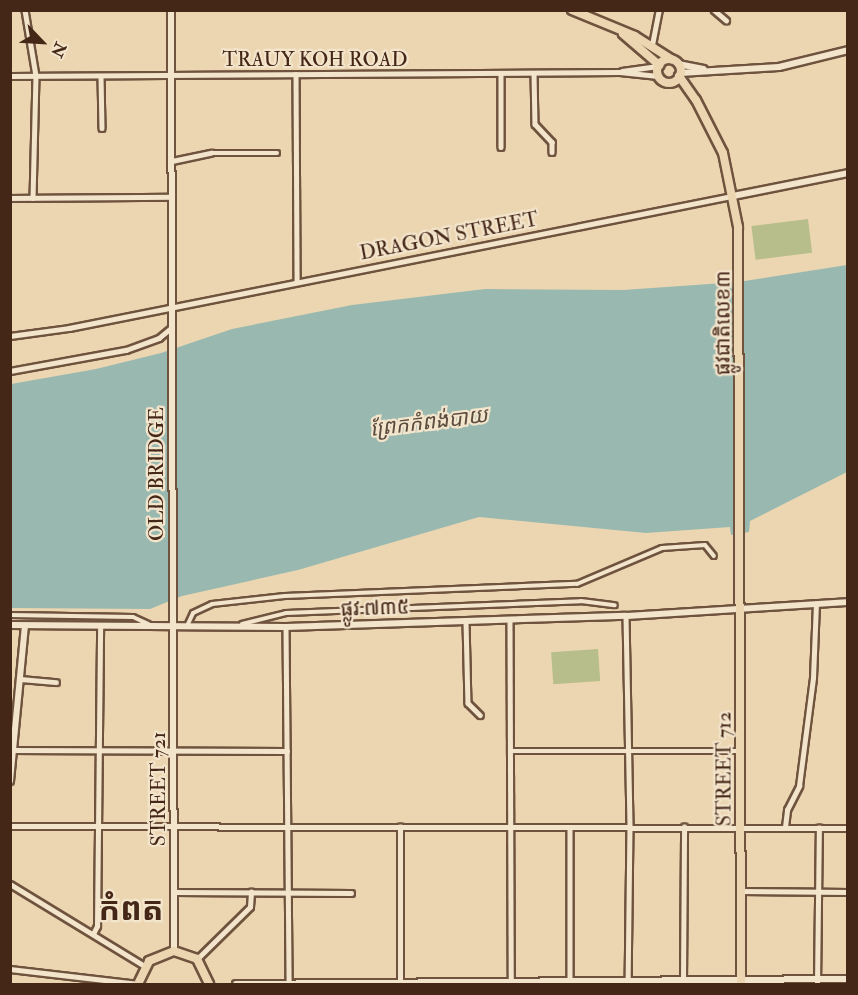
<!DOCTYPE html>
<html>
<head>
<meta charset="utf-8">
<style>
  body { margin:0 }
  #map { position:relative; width:858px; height:995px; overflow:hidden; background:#ecd6b1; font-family:"IM FELL Double Pica","Noto Sans Khmer",serif }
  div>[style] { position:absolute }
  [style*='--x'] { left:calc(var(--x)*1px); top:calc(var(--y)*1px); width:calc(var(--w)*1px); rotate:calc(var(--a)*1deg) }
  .green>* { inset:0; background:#b7be8c; transform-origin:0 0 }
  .water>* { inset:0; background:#99b9b0 }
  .roads { filter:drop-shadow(2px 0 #6f533e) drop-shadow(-2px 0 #6f533e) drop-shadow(0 2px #6f533e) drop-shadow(0 -2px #6f533e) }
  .pedestrian>* { height:4px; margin:-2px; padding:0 2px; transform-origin:2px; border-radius:2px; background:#f3e4cc }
  .minor>* { height:4.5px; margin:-2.25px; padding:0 2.25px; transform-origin:2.25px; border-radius:2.25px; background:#f3e4cc }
  .tertiary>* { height:6px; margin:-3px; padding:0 3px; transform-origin:3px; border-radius:3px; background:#f3e4cc }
  .primary>* { height:8px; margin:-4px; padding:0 4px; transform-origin:4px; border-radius:4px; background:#ecd6b1 }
  .trunk>* { height:8px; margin:-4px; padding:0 4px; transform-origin:4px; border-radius:4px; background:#ecd6b1 }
  .trunk>.ring { margin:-4px; padding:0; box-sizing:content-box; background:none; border:8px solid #ecd6b1; border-radius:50% }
  span { translate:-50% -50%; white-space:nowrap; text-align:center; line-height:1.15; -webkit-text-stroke:4.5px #f3e4cc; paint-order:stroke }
  .street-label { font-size:20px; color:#452718 }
  .water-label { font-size:21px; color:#5a4c3e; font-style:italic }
  .town-label { font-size:32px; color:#452718; font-weight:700 }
  .frame { position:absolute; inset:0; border:12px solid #452718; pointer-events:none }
  .north { position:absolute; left:12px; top:12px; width:60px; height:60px; -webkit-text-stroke:4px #f3e4cc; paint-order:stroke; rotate:115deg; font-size:16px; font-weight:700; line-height:24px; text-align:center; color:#452718 }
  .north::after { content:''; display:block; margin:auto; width:21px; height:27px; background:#452718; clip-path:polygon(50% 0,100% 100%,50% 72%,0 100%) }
</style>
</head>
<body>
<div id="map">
  <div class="green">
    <i style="left:808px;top:219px;width:34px;height:57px;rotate:83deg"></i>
    <i style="left:598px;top:649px;width:32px;height:47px;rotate:86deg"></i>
  </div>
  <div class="water">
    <i style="clip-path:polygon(847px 265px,847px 472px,750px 521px,749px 532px,731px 535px,730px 527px,646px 533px,479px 517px,298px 570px,182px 596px,150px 609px,11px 608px,11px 384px,96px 369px,161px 353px,232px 329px,352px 305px,485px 289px,623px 290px,738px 282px)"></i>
  </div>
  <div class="roads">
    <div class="pedestrian">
      <i style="--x:10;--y:615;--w:123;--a:0.9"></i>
      <i style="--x:133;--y:617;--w:17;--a:25"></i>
      <i style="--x:242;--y:624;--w:45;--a:-14"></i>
      <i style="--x:286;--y:613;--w:295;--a:-2.3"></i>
      <i style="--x:581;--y:601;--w:34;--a:7"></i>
      <i style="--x:187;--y:626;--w:14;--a:-65"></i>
      <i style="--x:193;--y:613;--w:21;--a:-25"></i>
      <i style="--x:212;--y:604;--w:73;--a:-6.3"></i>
      <i style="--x:285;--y:596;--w:292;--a:-2.4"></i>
      <i style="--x:577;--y:584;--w:92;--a:-23"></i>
      <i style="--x:662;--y:548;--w:43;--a:-4"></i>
      <i style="--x:705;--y:545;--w:14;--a:51"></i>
    </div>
    <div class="minor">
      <i style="--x:25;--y:10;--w:67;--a:80.5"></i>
      <i style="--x:36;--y:76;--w:122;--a:91.4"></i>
      <i style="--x:714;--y:10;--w:16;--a:40"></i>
      <i style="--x:652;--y:45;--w:36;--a:-79"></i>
      <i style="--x:622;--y:71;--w:36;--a:-8"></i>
      <i style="--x:501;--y:73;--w:74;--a:90"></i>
      <i style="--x:534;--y:73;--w:51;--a:88.9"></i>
      <i style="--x:535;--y:124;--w:25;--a:47"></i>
      <i style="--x:552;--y:142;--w:10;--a:90"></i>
      <i style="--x:296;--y:74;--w:207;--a:89.7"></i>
      <i style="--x:10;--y:76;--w:610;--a:-0.38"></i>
      <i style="--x:620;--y:72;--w:38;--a:6"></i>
      <i style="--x:101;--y:76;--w:52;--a:88.9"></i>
      <i style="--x:172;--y:161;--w:40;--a:-12"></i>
      <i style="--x:211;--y:153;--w:66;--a:0"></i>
      <i style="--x:10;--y:198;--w:162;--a:-0.4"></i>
      <i style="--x:10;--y:336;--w:60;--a:-7.7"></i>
      <i style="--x:69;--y:328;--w:676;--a:-11.26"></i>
      <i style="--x:10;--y:371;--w:118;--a:-10.3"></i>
      <i style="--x:126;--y:350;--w:35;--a:-20"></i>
      <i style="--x:159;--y:338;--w:16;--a:-40"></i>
      <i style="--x:626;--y:616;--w:211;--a:88.9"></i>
      <i style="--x:630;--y:827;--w:157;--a:90.7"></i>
      <i style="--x:510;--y:621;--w:363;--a:89.8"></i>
      <i style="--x:466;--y:622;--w:81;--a:88.6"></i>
      <i style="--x:468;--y:703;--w:17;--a:45"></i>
      <i style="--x:286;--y:627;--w:357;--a:89.5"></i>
      <i style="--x:20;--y:679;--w:36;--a:5"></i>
      <i style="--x:10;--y:750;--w:277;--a:0.2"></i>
      <i style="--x:511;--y:751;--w:229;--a:0"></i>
      <i style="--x:10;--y:826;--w:838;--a:0.14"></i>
      <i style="--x:570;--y:827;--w:155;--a:90"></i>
      <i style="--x:785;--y:827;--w:17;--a:-83"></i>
      <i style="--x:787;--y:810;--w:27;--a:-63"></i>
      <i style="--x:799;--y:786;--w:109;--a:-82.6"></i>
      <i style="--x:813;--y:678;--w:74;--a:-87.7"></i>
      <i style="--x:10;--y:884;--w:158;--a:31.3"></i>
      <i style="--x:741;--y:891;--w:107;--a:0.5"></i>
      <i style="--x:175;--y:892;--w:176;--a:0.3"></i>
      <i style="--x:93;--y:934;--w:9;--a:-63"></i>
      <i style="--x:97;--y:926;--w:300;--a:-89.4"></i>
      <i style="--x:197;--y:959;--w:74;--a:-44.5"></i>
      <i style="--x:250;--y:907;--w:15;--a:-86"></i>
      <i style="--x:10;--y:969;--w:129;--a:6.7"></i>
      <i style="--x:683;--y:981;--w:154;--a:-89.6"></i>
      <i style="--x:400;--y:983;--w:156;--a:-90"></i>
      <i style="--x:817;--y:984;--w:156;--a:-89.3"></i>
    </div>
    <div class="tertiary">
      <i style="--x:171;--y:10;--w:941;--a:89.82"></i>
      <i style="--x:678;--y:64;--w:26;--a:11"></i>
      <i style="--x:680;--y:73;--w:99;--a:-3.5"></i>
      <i style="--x:779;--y:67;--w:71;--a:-13.8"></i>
      <i style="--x:733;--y:196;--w:117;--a:-11.3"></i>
      <i style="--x:10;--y:625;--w:276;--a:0.4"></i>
      <i style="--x:286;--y:627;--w:340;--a:-1.9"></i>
      <i style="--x:626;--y:616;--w:222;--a:-3.6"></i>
      <i style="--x:10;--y:781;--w:156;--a:-84.5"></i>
      <i style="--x:236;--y:984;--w:612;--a:-0.47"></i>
    </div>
    <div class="primary">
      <i style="--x:138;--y:984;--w:25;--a:-64"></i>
      <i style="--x:149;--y:961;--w:27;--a:-22"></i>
      <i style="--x:174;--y:951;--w:24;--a:19"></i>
      <i style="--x:197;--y:959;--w:28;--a:64"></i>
    </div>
    <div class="trunk">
      <i style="--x:572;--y:10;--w:68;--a:22.4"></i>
      <i style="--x:635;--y:36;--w:43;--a:32.6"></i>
      <i style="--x:623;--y:34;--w:48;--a:40.7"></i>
      <i class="ring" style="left:657px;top:59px;width:16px;height:16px"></i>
      <i style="--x:679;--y:76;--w:29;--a:55"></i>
      <i style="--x:696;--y:100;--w:59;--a:63"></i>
      <i style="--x:723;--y:153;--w:76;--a:78.5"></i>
      <i style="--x:738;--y:227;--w:757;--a:89.77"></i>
    </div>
  </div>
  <div class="street-label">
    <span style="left:315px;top:59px">TRAUY KOH ROAD</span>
    <span style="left:449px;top:236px;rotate:-11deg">DRAGON STREET</span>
    <span style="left:723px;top:323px;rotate:-90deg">ផ្លូវជាតិលេខ៣</span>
    <span style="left:156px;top:474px;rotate:-90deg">OLD BRIDGE</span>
    <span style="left:375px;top:608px;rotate:-2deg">ផ្លូវ ៧៣៥</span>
    <span style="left:724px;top:769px;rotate:-90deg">STREET 712</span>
    <span style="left:158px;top:789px;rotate:-90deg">STREET 721</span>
  </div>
  <div class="water-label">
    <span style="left:429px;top:423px;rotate:-7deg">ព្រែកកំពង់បាយ</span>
  </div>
  <div class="town-label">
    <span style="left:131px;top:910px">កំពត</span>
  </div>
  <div class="frame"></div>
  <div class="north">N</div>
</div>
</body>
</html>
